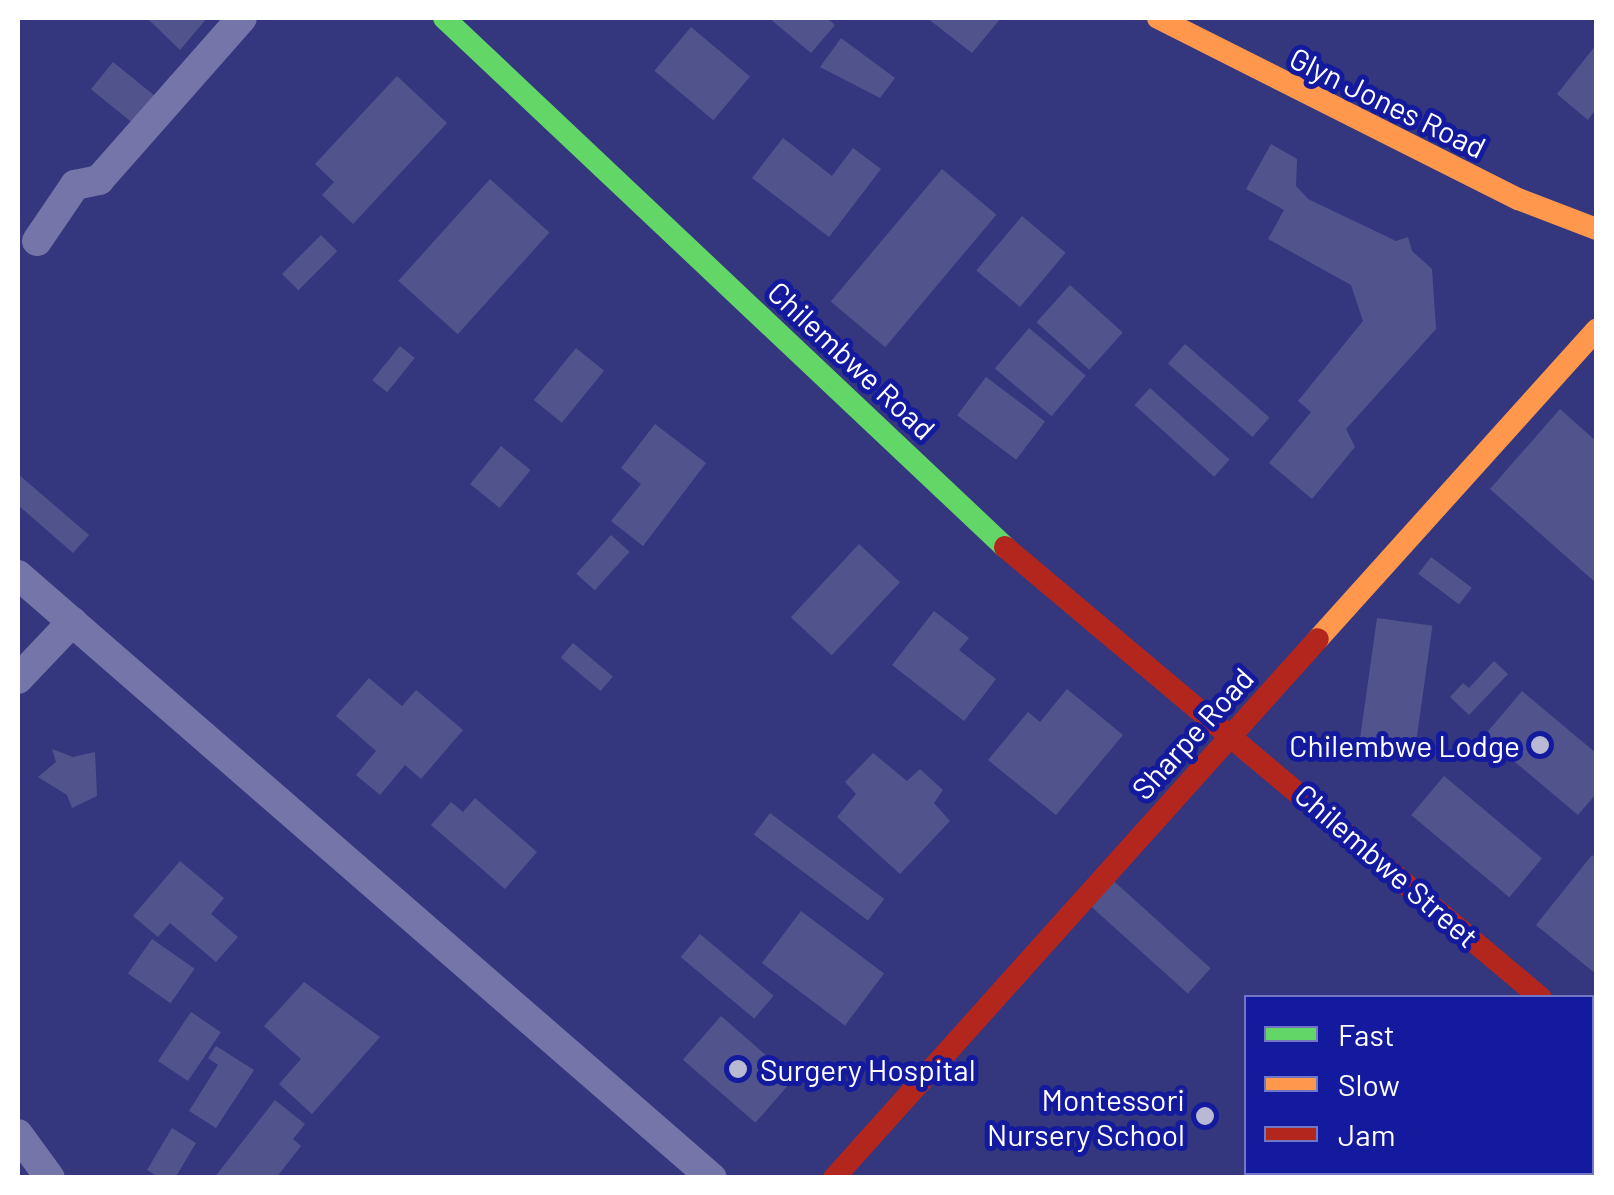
<!DOCTYPE html>
<html>
<head>
<meta charset="utf-8">
<style>
  body { margin:0 }
  #map { position:relative; width:1614px; height:1195px; overflow:hidden; background:#34377e; font-family:Barlow,sans-serif }
  div>[style] { position:absolute }
  [style*='--x'] { left:calc(var(--x)*1px); top:calc(var(--y)*1px); width:calc(var(--w)*1px); rotate:calc(var(--a)*1deg) }
  .green>* { inset:0; background:#2c34b4; transform-origin:0 0 }
  .building>* { inset:0; background:#51548c; transform-origin:0 0 }
  .street>* { height:30px; margin:-15px; padding:0 15px; transform-origin:15px; border-radius:15px; background:#7475a8 }
  .fast>* { height:22px; margin:-11px; padding:0 11px; transform-origin:11px; border-radius:11px; background:#63d668 }
  .slow>* { height:22px; margin:-11px; padding:0 11px; transform-origin:11px; border-radius:11px; background:#ff974d }
  .jam>* { height:22px; margin:-11px; padding:0 11px; transform-origin:11px; border-radius:11px; background:#b3261e }
  .dots>* { width:28px; height:28px; translate:-50% -50%; box-sizing:border-box; border:5px solid #141a9d; border-radius:50% }
  span { translate:-50% -50%; white-space:nowrap; text-align:center; line-height:1.15; -webkit-text-stroke:10px #141a9d; paint-order:stroke }
  .street-label { font-size:30px; color:#fff }
  .poi-label { font-size:30px; color:#fff }
  .right { translate:-100% -50%; text-align:right }
  .left { translate:0 -50%; text-align:left }
  .frame { position:absolute; inset:0; border:20px solid #fff; pointer-events:none }
  .legend { position:absolute; left:1244px; top:995px; width:350px; height:180px; box-sizing:border-box; background:#141a9d; border:2px solid #7276c4; margin:0; padding:12px 18px; list-style:none; font-size:30px; color:#fff }
  .legend li { display:flex; align-items:center; gap:20px; height:50px }
  .legend b { width:50px; border:2px solid #7276c4 }
</style>
</head>
<body>
<div id="map">
  <div class="green">
    <i style="left:1319px;top:1172px;width:236px;height:6px"></i>
  </div>
  <div class="building">
    <i style="clip-path:polygon(147px 18px,207px 18px,180px 50px)"></i>
    <i style="clip-path:polygon(769px 18px,827px 18px,835px 25px,811px 53px)"></i>
    <i style="clip-path:polygon(927px 18px,1001px 18px,972px 53px)"></i>
    <i style="left:691px;top:27px;width:77px;height:57px;rotate:40deg"></i>
    <i style="clip-path:polygon(841px 38px,895px 78px,880px 98px,820px 67px)"></i>
    <i style="clip-path:polygon(1596px 45px,1596px 109px,1588px 120px,1557px 94px)"></i>
    <i style="left:113px;top:62px;width:56px;height:35px;rotate:39deg"></i>
    <i style="clip-path:polygon(397px 76px,447px 123px,353px 224px,322px 195px,334px 182px,315px 164px)"></i>
    <i style="clip-path:polygon(783px 138px,832px 176px,853px 148px,881px 169px,829px 237px,752px 178px)"></i>
    <i style="clip-path:polygon(1271px 144px,1297px 159px,1296px 186px,1308px 199px,1396px 241px,1408px 237px,1412px 251px,1432px 269px,1436px 329px,1346px 429px,1355px 447px,1312px 499px,1269px 463px,1311px 412px,1298px 401px,1363px 321px,1351px 285px,1268px 239px,1284px 210px,1246px 189px)"></i>
    <i style="left:942px;top:169px;width:71px;height:173px;rotate:40deg"></i>
    <i style="left:490px;top:179px;width:80px;height:137px;rotate:42deg"></i>
    <i style="left:1022px;top:216px;width:57px;height:71px;rotate:40deg"></i>
    <i style="left:321px;top:235px;width:23px;height:55px;rotate:45deg"></i>
    <i style="left:1070px;top:285px;width:71px;height:50px;rotate:42deg"></i>
    <i style="left:1029px;top:328px;width:74px;height:53px;rotate:40deg"></i>
    <i style="left:1185px;top:344px;width:112px;height:26px;rotate:41deg"></i>
    <i style="left:400px;top:346px;width:19px;height:44px;rotate:39deg"></i>
    <i style="left:576px;top:348px;width:36px;height:67px;rotate:39deg"></i>
    <i style="left:986px;top:377px;width:74px;height:48px;rotate:37deg"></i>
    <i style="left:1150px;top:388px;width:107px;height:23px;rotate:42deg"></i>
    <i style="clip-path:polygon(1560px 409px,1596px 441px,1596px 583px,1490px 489px)"></i>
    <i style="clip-path:polygon(655px 424px,706px 463px,643px 546px,611px 521px,641px 484px,621px 468px)"></i>
    <i style="left:501px;top:446px;width:38px;height:49px;rotate:39deg"></i>
    <i style="clip-path:polygon(18px 474px,89px 535px,73px 553px,18px 505px)"></i>
    <i style="left:611px;top:535px;width:25px;height:52px;rotate:42deg"></i>
    <i style="left:859px;top:544px;width:56px;height:100px;rotate:43deg"></i>
    <i style="left:1431px;top:557px;width:51px;height:21px;rotate:37deg"></i>
    <i style="clip-path:polygon(934px 611px,969px 638px,959px 650px,996px 679px,964px 721px,892px 665px)"></i>
    <i style="left:1377px;top:618px;width:56px;height:130px;rotate:8deg"></i>
    <i style="left:573px;top:643px;width:52px;height:19px;rotate:40deg"></i>
    <i style="clip-path:polygon(1494px 661px,1508px 674px,1469px 715px,1450px 697px,1463px 683px,1469px 688px)"></i>
    <i style="clip-path:polygon(369px 678px,402px 706px,416px 690px,463px 730px,421px 779px,405px 765px,380px 795px,356px 775px,376px 751px,336px 716px)"></i>
    <i style="clip-path:polygon(1067px 689px,1123px 735px,1056px 815px,988px 760px,1028px 712px,1040px 722px)"></i>
    <i style="clip-path:polygon(1522px 691px,1596px 753px,1596px 794px,1578px 815px,1484px 736px)"></i>
    <i style="clip-path:polygon(52px 749px,73px 757px,95px 752px,97px 796px,72px 808px,67px 795px,38px 777px,56px 762px)"></i>
    <i style="clip-path:polygon(873px 753px,907px 781px,920px 769px,943px 790px,934px 803px,950px 821px,900px 874px,837px 817px,856px 794px,845px 782px)"></i>
    <i style="left:1444px;top:776px;width:128px;height:51px;rotate:40deg"></i>
    <i style="clip-path:polygon(475px 798px,537px 852px,505px 889px,431px 825px,451px 802px,463px 812px)"></i>
    <i style="left:770px;top:813px;width:143px;height:27px;rotate:37deg"></i>
    <i style="clip-path:polygon(1592px 855px,1596px 859px,1596px 974px,1536px 925px)"></i>
    <i style="clip-path:polygon(180px 861px,224px 898px,211px 914px,238px 937px,216px 962px,170px 923px,158px 937px,133px 916px)"></i>
    <i style="left:1108px;top:876px;width:138px;height:34px;rotate:42deg"></i>
    <i style="left:801px;top:911px;width:104px;height:65px;rotate:37deg"></i>
    <i style="left:700px;top:934px;width:96px;height:30px;rotate:40deg"></i>
    <i style="left:152px;top:939px;width:52px;height:42px;rotate:35deg"></i>
    <i style="clip-path:polygon(304px 982px,380px 1037px,312px 1114px,279px 1084px,301px 1059px,264px 1026px)"></i>
    <i style="left:191px;top:1012px;width:36px;height:59px;rotate:34deg"></i>
    <i style="left:721px;top:1016px;width:96px;height:58px;rotate:41deg"></i>
    <i style="clip-path:polygon(216px 1046px,254px 1070px,216px 1128px,189px 1111px,218px 1065px,208px 1058px)"></i>
    <i style="clip-path:polygon(275px 1100px,305px 1124px,293px 1139px,301px 1146px,276px 1178px,214px 1178px)"></i>
    <i style="clip-path:polygon(172px 1128px,196px 1143px,175px 1178px,160px 1178px,147px 1170px)"></i>
  </div>
  <div class="street">
    <i style="--x:37;--y:241;--w:68;--a:-55.8"></i>
    <i style="--x:75;--y:185;--w:25;--a:-12"></i>
    <i style="--x:99;--y:180;--w:216;--a:-48.6"></i>
    <i style="--x:18;--y:575;--w:919;--a:40.99"></i>
    <i style="--x:18;--y:679;--w:79;--a:-46.5"></i>
    <i style="--x:1592;--y:1040;--w:6;--a:51"></i>
    <i style="--x:18;--y:1134;--w:54;--a:54"></i>
  </div>
  <div class="fast">
    <i style="--x:444;--y:18;--w:771;--a:43.32"></i>
  </div>
  <div class="slow">
    <i style="--x:1158;--y:18;--w:403;--a:26.7"></i>
    <i style="--x:1518;--y:199;--w:84;--a:21"></i>
    <i style="--x:1318;--y:639;--w:416;--a:-48"></i>
  </div>
  <div class="jam">
    <i style="--x:1005;--y:547;--w:700;--a:40.08"></i>
    <i style="--x:834;--y:1178;--w:724;--a:-48.08"></i>
  </div>
  <div class="dots">
    <i style="left:1540px;top:745px;background:#b8b9d2"></i>
    <i style="left:738px;top:1069px;background:#b8b9d2"></i>
    <i style="left:1205px;top:1116px;background:#b8b9d2"></i>
  </div>
  <div class="street-label">
    <span style="left:1388px;top:102px;rotate:26deg">Glyn Jones Road</span>
    <span style="left:852px;top:360px;rotate:43deg">Chilembwe Road</span>
    <span style="left:1192px;top:733px;rotate:-48deg">Sharpe Road</span>
    <span style="left:1387px;top:865px;rotate:41deg">Chilembwe Street</span>
  </div>
  <div class="poi-label">
    <span class="right" style="left:1520px;top:745px">Chilembwe Lodge</span>
    <span class="left" style="left:760px;top:1069px">Surgery Hospital</span>
    <span class="right" style="left:1185px;top:1116px">Montessori<br>Nursery School</span>
  </div>
  <div class="frame"></div>
  <ul class="legend">
  <li><b style="height:12px;background:#63d668"></b>Fast</li>
  <li><b style="height:12px;background:#ff974d"></b>Slow</li>
  <li><b style="height:12px;background:#b3261e"></b>Jam</li>
  </ul>
</div>
</body>
</html>
